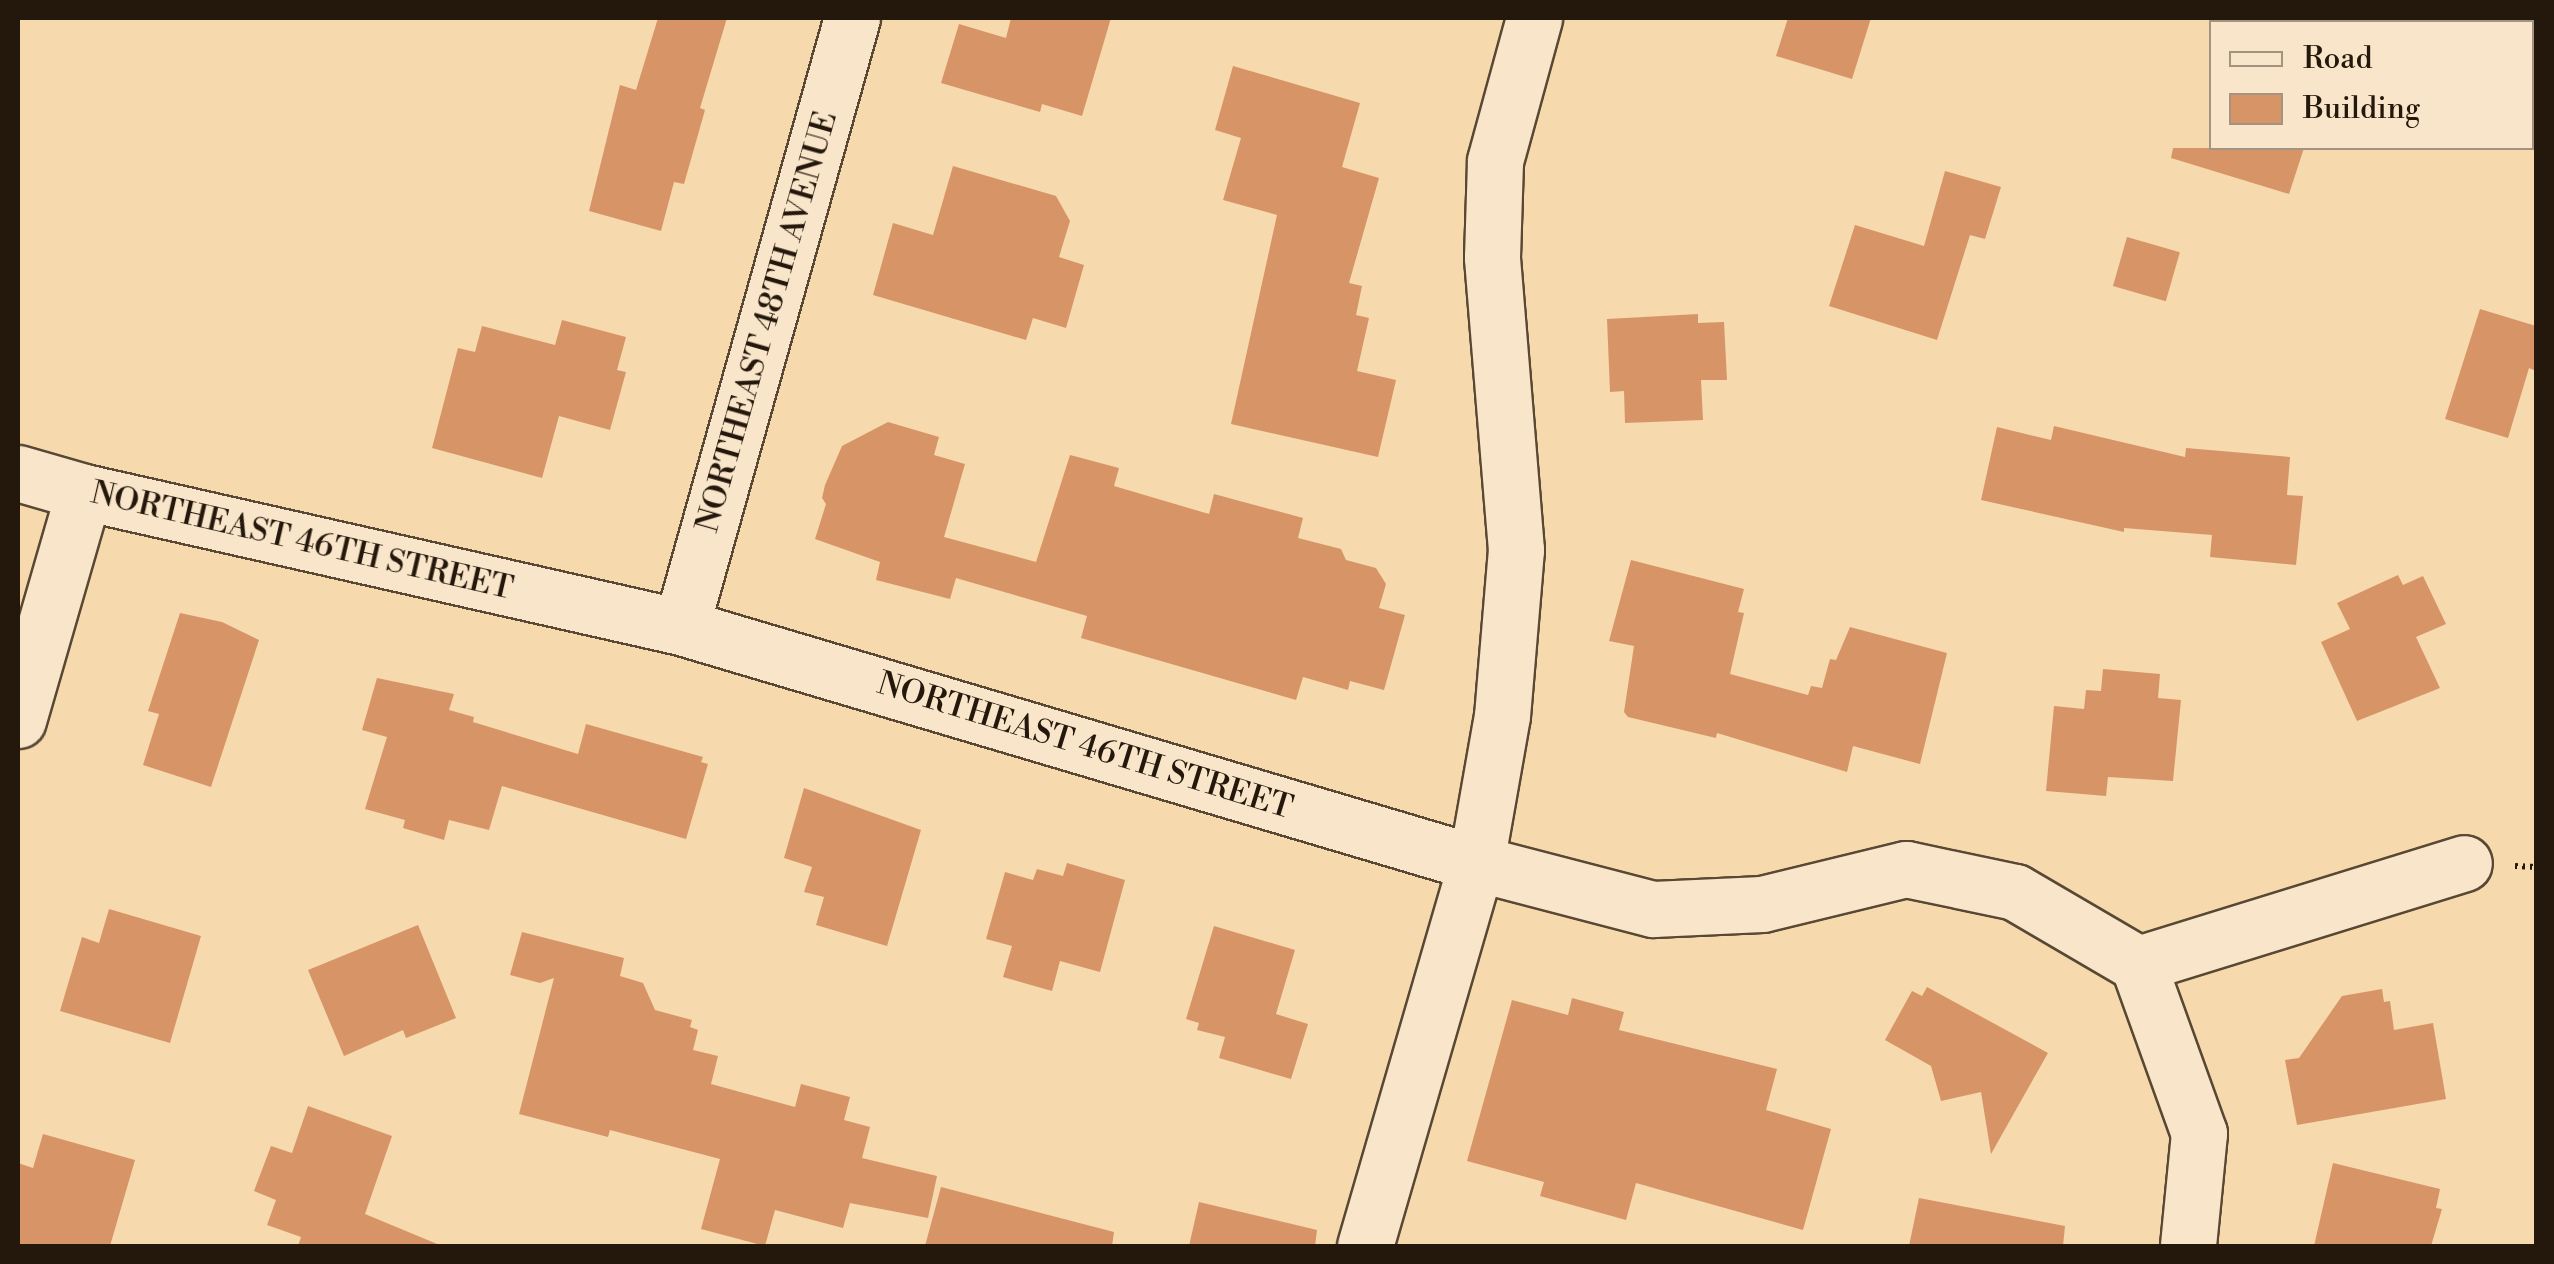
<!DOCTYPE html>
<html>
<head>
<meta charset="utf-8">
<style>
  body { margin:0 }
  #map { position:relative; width:2554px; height:1264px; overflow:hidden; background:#f6d9ad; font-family:"Libre Bodoni",serif }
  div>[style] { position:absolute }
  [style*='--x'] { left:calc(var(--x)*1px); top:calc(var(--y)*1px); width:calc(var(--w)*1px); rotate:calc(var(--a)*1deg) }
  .building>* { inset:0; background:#d79567; transform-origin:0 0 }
  .path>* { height:6px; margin-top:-3px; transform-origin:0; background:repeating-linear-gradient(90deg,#24170c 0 2.5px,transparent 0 7.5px) }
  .roads { filter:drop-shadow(2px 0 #584834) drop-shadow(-2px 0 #584834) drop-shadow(0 2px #584834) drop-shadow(0 -2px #584834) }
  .minor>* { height:55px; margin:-27.5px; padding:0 27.5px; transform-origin:27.5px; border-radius:27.5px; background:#f9e6ca }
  span { translate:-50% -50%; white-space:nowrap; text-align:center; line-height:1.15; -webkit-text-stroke:10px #f9e6ca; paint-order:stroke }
  .street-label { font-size:32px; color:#24170c }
  .frame { position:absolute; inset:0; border:20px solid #24170c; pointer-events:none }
  .legend { position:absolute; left:2209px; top:20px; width:325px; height:130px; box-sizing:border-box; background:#f9e6ca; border:2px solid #a4937e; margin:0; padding:12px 18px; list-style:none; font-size:30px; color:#24170c }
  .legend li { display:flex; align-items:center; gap:20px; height:50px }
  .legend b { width:50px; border:2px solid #a4937e }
</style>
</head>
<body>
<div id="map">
  <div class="building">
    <i style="clip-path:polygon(658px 18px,727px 18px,700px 108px,705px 110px,684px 184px,674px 182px,661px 231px,589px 211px,620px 85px,636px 90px)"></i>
    <i style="clip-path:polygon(1011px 18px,1111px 18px,1082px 116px,1042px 104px,1040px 112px,941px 83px,959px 24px,1006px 38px)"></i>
    <i style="clip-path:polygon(1788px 18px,1871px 18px,1852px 79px,1776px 56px)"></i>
    <i style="clip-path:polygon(1233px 66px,1360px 103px,1342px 167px,1379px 178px,1349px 283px,1362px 286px,1356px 315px,1369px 318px,1357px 371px,1396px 380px,1378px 457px,1231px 424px,1277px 215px,1223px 200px,1241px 138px,1215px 130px)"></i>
    <i style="clip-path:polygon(2173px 148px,2304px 148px,2289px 194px,2171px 158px)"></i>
    <i style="clip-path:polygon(953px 166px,1056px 196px,1070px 221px,1059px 257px,1084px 265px,1066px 328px,1033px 318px,1026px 340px,873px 295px,893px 223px,933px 235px)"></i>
    <i style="clip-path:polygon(1945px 171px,2001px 187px,1985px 239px,1970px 235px,1937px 340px,1829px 306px,1855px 225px,1924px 246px)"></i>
    <i style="left:2127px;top:237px;width:55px;height:51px;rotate:16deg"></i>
    <i style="clip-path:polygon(2480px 309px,2536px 326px,2536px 371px,2529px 368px,2508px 438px,2445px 419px)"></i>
    <i style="clip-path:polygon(1698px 314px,1698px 323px,1724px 322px,1727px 380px,1701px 380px,1703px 420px,1625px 423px,1624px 391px,1610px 392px,1607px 319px)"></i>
    <i style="clip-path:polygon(562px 320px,626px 337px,617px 370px,626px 372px,610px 430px,559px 416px,542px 478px,432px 448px,458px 348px,475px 352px,482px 326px,555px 345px)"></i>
    <i style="clip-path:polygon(888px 422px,939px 437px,934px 455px,965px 464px,944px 537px,1036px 562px,1070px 455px,1119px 468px,1114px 486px,1209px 514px,1214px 494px,1303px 518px,1298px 538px,1341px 549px,1346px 560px,1376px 568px,1386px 584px,1379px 608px,1405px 615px,1384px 690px,1350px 681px,1348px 690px,1303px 677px,1296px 700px,1081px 638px,1087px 616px,956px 578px,950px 599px,876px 580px,880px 562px,815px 539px,826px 504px,822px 498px,825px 485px,842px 446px)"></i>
    <i style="clip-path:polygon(2054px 426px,2185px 457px,2186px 448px,2290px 457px,2287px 495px,2303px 496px,2296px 565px,2210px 557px,2212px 535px,2124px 528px,2124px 532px,1981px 500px,1997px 427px,2051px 440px)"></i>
    <i style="clip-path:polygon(1631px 560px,1744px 589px,1738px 612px,1744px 613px,1730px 674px,1808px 695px,1811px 686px,1822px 688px,1830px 659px,1836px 660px,1850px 627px,1947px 653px,1920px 764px,1853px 746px,1847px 772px,1717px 733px,1716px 738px,1628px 717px,1624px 712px,1634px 646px,1609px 641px)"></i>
    <i style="clip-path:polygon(2398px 575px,2403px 585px,2423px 576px,2446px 624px,2416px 637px,2440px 688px,2357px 721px,2321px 642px,2350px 629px,2337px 603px)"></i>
    <i style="clip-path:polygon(180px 613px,222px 622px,259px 640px,211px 787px,143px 765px,159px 714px,148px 711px)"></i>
    <i style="clip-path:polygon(2103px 669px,2160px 674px,2158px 698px,2181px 700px,2173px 781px,2108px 777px,2106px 796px,2046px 791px,2054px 706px,2084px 709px,2086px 690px,2101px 691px)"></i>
    <i style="clip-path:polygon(377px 678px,454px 694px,449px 710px,474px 717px,473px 722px,578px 754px,586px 724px,703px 757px,701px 762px,708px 764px,686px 839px,502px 786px,489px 830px,449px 820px,444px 840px,403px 828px,405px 820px,365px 809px,387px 737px,362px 730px)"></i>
    <i style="clip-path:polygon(804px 788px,921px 830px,887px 946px,816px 925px,824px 897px,804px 892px,812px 867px,784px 858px)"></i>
    <i style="clip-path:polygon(1067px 863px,1125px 880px,1100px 972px,1060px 961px,1052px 991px,1003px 977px,1012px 946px,986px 939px,1005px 872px,1033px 880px,1037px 869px,1063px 876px)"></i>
    <i style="clip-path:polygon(109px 909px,201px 936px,170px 1043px,60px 1011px,82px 937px,99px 943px)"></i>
    <i style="clip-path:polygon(418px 925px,456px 1018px,406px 1038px,403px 1030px,344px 1056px,308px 970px)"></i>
    <i style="clip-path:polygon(1214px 926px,1295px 950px,1276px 1014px,1308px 1024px,1291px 1079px,1219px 1058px,1225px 1037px,1197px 1030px,1199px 1023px,1186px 1019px)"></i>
    <i style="clip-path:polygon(522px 932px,624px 958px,620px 976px,643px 983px,655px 1010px,692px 1020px,690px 1027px,698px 1030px,693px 1050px,718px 1056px,711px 1084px,795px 1107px,801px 1084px,850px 1097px,844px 1120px,870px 1127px,862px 1158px,937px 1176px,928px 1218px,850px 1203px,843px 1228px,775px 1210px,765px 1246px,701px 1229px,720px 1159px,610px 1130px,608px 1137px,519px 1114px,554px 978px,540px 983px,510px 975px)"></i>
    <i style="clip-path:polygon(1927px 987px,2048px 1053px,1991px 1154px,1981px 1092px,1941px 1101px,1931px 1066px,1885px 1040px,1912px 991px,1922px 996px)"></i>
    <i style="clip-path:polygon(2382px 989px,2384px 1002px,2390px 1001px,2394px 1030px,2433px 1023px,2446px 1099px,2297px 1125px,2285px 1060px,2299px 1058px,2342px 996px)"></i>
    <i style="clip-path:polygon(1572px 998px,1624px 1012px,1619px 1030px,1777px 1069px,1766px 1110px,1831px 1129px,1803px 1230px,1636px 1183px,1626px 1220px,1540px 1196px,1544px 1182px,1467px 1161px,1512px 1000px,1568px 1015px)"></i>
    <i style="clip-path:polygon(308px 1106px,392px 1136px,365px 1214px,442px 1246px,298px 1246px,301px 1237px,267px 1225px,276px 1200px,254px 1191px,271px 1146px,292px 1153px)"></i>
    <i style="clip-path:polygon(43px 1134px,135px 1160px,110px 1246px,18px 1246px,18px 1163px,33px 1168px)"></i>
    <i style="clip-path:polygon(2333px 1163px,2440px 1189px,2436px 1208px,2442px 1209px,2431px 1246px,2314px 1246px)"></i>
    <i style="clip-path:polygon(941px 1187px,1114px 1232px,1112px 1246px,925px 1246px)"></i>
    <i style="clip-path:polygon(1919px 1198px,2065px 1226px,2063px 1246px,1909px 1246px)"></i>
    <i style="clip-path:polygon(1199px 1202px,1317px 1230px,1315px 1246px,1189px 1246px)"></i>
  </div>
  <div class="path">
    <i style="--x:2515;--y:866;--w:21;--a:3"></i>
  </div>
  <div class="roads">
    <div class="minor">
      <i style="--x:18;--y:473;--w:69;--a:16.1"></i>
      <i style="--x:84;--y:492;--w:612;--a:12.74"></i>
      <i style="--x:681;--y:627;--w:829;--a:16.53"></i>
      <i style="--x:1476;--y:863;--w:183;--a:14.6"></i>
      <i style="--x:1653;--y:909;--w:109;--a:-2.6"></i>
      <i style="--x:1762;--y:904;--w:148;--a:-13.7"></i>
      <i style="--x:1906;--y:869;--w:111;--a:11.9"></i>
      <i style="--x:2015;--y:892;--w:143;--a:30.3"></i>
      <i style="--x:681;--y:627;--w:633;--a:-74.32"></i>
      <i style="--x:18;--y:720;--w:237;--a:-73.9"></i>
      <i style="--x:2138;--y:964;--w:341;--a:-17.2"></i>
      <i style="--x:2138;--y:964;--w:180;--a:70.2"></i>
      <i style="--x:2199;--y:1133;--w:114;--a:95.6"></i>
      <i style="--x:1365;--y:1246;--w:399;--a:-73.8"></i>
      <i style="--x:1476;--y:863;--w:149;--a:-80"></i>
      <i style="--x:1502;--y:716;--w:167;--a:-85.2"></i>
      <i style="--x:1516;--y:550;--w:294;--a:-94.7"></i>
      <i style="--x:1492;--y:257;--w:96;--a:-88.2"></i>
      <i style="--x:1495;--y:161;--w:148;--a:-74.7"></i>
    </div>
  </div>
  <div class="street-label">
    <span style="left:767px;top:322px;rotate:-74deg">NORTHEAST 48TH AVENUE</span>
    <span style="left:302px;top:541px;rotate:13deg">NORTHEAST 46TH STREET</span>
    <span style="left:1085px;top:746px;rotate:17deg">NORTHEAST 46TH STREET</span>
  </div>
  <div class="frame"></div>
  <ul class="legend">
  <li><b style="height:12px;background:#f9e6ca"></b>Road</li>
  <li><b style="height:28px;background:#d79567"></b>Building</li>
  </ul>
</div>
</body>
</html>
